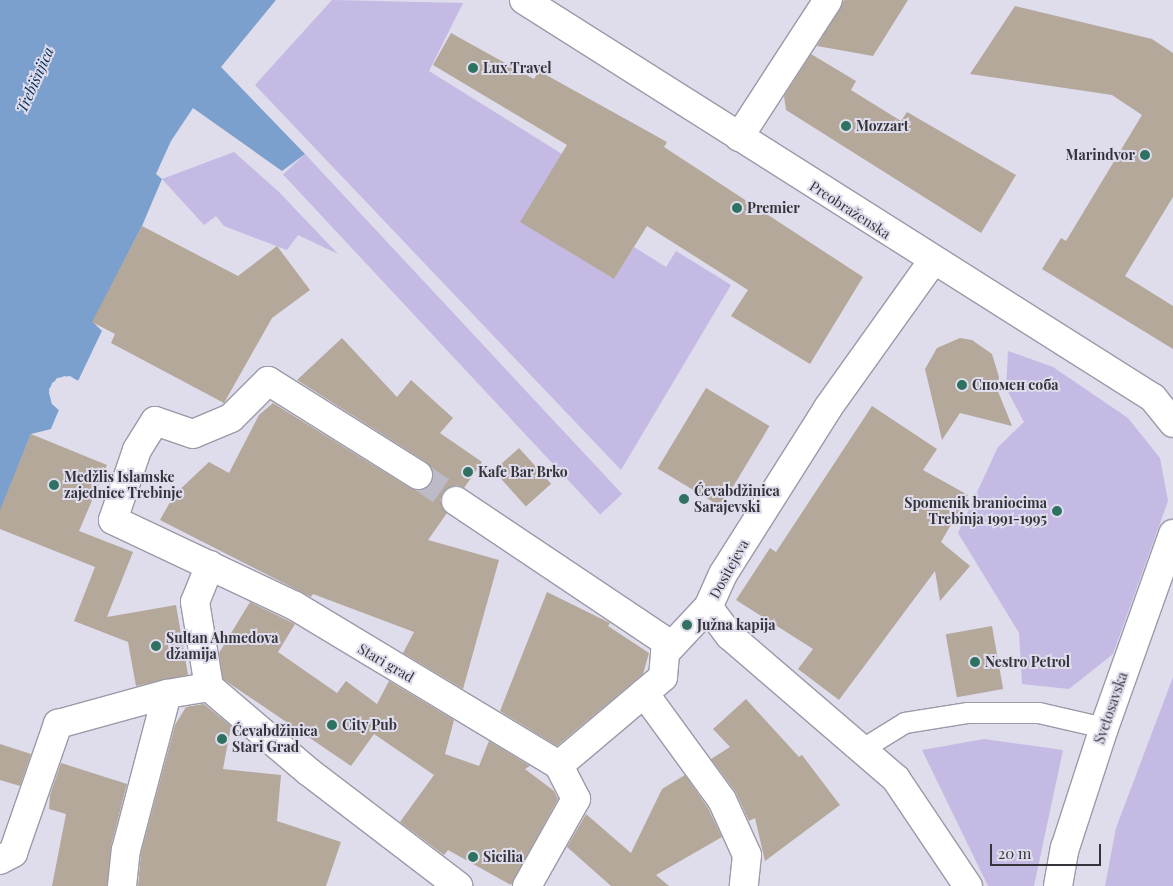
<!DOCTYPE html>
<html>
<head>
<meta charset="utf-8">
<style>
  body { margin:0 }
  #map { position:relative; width:1173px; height:886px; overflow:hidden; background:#dfdcec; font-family:"Playfair Display",serif }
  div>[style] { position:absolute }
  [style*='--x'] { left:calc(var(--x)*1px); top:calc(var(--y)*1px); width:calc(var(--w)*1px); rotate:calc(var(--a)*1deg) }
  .green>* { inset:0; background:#c4bae4; transform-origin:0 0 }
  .water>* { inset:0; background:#7ba0ce }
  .pier>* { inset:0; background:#dfdcec }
  .building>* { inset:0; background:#b3a89a; transform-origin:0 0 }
  .street-tunnel>* { height:28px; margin-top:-14px; transform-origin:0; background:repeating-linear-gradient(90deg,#bdbac8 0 28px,transparent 0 42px) }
  .roads { filter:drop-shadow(1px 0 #9c99a8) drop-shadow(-1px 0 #9c99a8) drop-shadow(0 1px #9c99a8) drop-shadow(0 -1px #9c99a8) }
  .lane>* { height:20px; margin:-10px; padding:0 10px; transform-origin:10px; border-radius:10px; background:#fff }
  .street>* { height:28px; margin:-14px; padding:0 14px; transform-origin:14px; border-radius:14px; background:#fff }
  .dots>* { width:14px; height:14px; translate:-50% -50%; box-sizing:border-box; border:2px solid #dfdcec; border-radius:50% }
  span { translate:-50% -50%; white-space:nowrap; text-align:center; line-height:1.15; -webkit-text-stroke:4px #dfdcec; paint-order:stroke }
  .poi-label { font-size:14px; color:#35343a; font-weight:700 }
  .left { translate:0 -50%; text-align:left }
  .right { translate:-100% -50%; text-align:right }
  .street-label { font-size:14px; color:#35343a }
  .water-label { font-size:15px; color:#032a54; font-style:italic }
  .scale { position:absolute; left:990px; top:844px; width:111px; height:22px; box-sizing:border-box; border:2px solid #35343a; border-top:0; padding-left:6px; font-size:15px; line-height:18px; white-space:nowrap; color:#35343a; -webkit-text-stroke:4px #dfdcec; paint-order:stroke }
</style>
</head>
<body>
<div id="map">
  <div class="green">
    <i style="clip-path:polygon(332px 0,463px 3px,429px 71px,562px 154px,521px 222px,614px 279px,634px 247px,666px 267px,676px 251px,731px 285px,621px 470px,255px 85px)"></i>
    <i style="clip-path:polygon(234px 152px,279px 192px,338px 254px,298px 235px,287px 250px,224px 226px,216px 216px,204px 225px,162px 179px)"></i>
    <i style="left:305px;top:154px;width:465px;height:30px;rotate:47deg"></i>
    <i style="clip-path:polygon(1008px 351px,1053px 367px,1128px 418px,1160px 458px,1168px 501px,1113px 654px,1069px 689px,1022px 684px,1019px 633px,958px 533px,998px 447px,1024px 422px,1006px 388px)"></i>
    <i style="clip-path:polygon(1173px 677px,1173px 886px,1105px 886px,1116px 828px)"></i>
    <i style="clip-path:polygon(984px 739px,1063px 750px,1034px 886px,988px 886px,922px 750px)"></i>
  </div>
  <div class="water">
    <i style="clip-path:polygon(0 0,276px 0,221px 67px,305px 154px,282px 171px,193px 108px,171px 141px,156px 174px,162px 179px,142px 226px,93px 322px,102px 331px,78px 381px,70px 376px,57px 378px,49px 389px,52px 404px,59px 410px,51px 429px,31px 434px,0 512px)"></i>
  </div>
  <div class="pier">
    <i style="clip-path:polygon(102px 331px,80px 382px,64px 378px,54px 385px,54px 402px,62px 410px,51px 429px,59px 410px,52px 404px,49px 393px,52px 383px,64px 376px,79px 381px)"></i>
  </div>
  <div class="building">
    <i style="clip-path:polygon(844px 0,908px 0,873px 56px,817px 46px)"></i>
    <i style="clip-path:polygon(1015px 6px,1152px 39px,1173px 53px,1173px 197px,1125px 276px,1173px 306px,1173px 349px,1042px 269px,1061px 238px,1066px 241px,1142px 115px,1112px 95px,970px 74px)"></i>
    <i style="clip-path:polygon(451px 33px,534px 79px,539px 71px,667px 142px,664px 147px,863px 277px,810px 364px,731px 316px,748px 290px,647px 226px,614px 279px,520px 222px,567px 145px,433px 65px)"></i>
    <i style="clip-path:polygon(811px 54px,856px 81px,851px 90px,901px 121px,907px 112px,1016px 175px,981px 233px,786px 110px,784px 96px)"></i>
    <i style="clip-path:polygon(142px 226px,238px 276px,277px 246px,310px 290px,272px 318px,224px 403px,111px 343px,115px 334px,92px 322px)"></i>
    <i style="clip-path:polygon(342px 338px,397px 397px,411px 380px,453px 418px,440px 433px,482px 462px,464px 488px,457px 485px,443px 492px,440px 500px,447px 513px,428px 540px,499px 560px,463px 689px,403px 653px,414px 632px,313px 594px,311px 597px,160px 520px,174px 495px,209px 462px,229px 473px,259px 415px,273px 403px,410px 488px,418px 491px,431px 484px,434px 475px,426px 462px,297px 380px)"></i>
    <i style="clip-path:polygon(960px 338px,972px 340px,992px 354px,999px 377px,997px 389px,1012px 426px,960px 413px,942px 440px,925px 369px,937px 348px)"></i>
    <i style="left:706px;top:388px;width:74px;height:94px;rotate:31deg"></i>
    <i style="clip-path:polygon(872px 406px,937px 449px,923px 470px,968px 495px,941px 542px,970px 566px,940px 601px,935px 571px,839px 700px,798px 669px,813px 649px,736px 600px,770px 548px,776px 552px)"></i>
    <i style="clip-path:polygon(31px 434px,107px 465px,79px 531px,133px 552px,107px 617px,176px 605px,188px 675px,136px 686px,128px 642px,74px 621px,95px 567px,0 529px,0 510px)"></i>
    <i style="left:519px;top:448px;width:48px;height:34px;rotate:48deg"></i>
    <i style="clip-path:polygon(547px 592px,610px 623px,608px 626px,649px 653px,643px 674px,557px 746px,500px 711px)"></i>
    <i style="clip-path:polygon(250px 602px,295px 624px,278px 652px,337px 693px,346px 681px,377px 704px,389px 681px,454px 720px,445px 754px,479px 766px,489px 741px,530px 766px,525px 769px,554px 791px,558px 799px,511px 885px,448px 850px,444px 855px,400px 822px,434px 775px,374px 734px,351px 766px,223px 679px,219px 653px)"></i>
    <i style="left:992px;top:626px;width:64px;height:47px;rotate:80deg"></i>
    <i style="clip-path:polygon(746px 699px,799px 757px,802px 755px,840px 805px,765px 861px,755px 818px,749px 821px,735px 791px,711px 759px,730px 747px,713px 729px)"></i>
    <i style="clip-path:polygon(204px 704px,231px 726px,223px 769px,281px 775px,277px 821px,341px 842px,326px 886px,138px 886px,141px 853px,175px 725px,186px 707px)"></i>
    <i style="clip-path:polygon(0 744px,31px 754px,20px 786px,0 780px)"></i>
    <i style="clip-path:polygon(61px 763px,127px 784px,111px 846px,107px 886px,52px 886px,66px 814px,49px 809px,50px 795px)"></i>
    <i style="clip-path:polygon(685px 775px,708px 808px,722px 837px,656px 875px,669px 886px,611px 886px,567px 847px,586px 814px,631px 853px,662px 789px)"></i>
  </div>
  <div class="street-tunnel">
    <i style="--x:418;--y:475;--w:46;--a:34.4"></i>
  </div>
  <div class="roads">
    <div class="lane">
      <i style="--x:863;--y:749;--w:49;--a:-31.8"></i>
      <i style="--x:905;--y:723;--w:64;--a:-9"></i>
      <i style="--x:968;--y:713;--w:71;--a:0"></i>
      <i style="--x:1039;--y:713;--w:67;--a:13"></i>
    </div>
    <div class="street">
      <i style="--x:524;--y:0;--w:744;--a:32.32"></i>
      <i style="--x:1153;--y:398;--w:32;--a:51"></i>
      <i style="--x:739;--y:137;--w:163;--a:-57"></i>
      <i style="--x:932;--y:262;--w:179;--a:125.5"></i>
      <i style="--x:828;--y:408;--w:196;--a:122.3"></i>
      <i style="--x:723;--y:574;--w:36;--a:114"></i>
      <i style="--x:708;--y:607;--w:36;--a:53"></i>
      <i style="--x:730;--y:636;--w:219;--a:40.7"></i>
      <i style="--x:896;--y:779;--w:129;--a:56.1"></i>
      <i style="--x:418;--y:475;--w:177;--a:-147.9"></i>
      <i style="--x:268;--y:381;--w:52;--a:135"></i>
      <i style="--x:231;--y:418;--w:41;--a:157.2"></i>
      <i style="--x:193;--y:434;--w:40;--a:-161.1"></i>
      <i style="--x:155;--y:421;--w:34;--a:122"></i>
      <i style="--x:137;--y:450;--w:74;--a:108.9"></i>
      <i style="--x:113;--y:520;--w:201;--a:25.3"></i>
      <i style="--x:295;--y:606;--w:308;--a:31.1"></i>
      <i style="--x:456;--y:501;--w:259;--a:33.8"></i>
      <i style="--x:210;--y:565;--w:40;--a:112"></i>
      <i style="--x:195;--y:602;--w:86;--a:80.6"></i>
      <i style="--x:209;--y:687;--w:131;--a:40.4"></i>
      <i style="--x:309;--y:772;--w:188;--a:37.4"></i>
      <i style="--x:644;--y:693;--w:132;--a:53.9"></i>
      <i style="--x:722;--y:800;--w:60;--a:65.6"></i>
      <i style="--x:747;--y:855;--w:31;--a:96"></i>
      <i style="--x:0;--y:860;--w:15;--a:-28"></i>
      <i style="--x:13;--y:853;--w:137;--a:-70.8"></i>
      <i style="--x:58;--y:724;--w:113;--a:-15.4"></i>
      <i style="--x:122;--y:886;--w:36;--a:-84"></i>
      <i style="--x:126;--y:850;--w:161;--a:-75.3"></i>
      <i style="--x:167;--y:694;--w:43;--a:-9.5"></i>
      <i style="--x:527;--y:886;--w:100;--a:-60.6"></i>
      <i style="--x:576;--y:799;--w:38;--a:-117"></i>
      <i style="--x:559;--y:765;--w:136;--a:-40.2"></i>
      <i style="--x:663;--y:677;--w:24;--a:-85"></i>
      <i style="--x:665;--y:653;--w:63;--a:-46.9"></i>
      <i style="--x:1058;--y:886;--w:39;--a:-80"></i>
      <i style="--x:1065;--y:848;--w:126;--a:-72"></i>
      <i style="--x:1104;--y:728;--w:206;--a:-70.4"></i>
    </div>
  </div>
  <div class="dots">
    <i style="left:473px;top:68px;background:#2f7262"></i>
    <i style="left:846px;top:126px;background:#2f7262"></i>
    <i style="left:1145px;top:155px;background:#2f7262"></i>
    <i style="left:737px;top:208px;background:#2f7262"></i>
    <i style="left:962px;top:385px;background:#2f7262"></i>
    <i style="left:468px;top:472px;background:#2f7262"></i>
    <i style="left:54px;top:485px;background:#2f7262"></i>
    <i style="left:684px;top:499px;background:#2f7262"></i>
    <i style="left:1057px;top:511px;background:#2f7262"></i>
    <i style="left:687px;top:625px;background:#2f7262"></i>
    <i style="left:156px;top:646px;background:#2f7262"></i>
    <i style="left:975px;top:662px;background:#2f7262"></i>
    <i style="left:332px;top:725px;background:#2f7262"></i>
    <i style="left:222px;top:739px;background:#2f7262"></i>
    <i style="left:473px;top:857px;background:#2f7262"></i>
  </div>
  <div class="poi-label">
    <span class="left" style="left:483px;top:68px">Lux Travel</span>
    <span class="left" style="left:856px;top:126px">Mozzart</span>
    <span class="right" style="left:1135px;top:155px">Marindvor</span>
    <span class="left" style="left:747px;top:208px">Premier</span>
    <span class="left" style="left:972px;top:385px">Спомен соба</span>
    <span class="left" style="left:478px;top:472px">Kafe Bar Brko</span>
    <span class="left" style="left:64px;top:485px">Medžlis Islamske<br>zajednice Trebinje</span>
    <span class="left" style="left:694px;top:499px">Ćevabdžinica<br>Sarajevski</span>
    <span class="right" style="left:1047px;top:511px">Spomenik braniocima<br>Trebinja 1991-1995</span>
    <span class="left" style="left:697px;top:625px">Južna kapija</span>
    <span class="left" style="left:166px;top:646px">Sultan Ahmedova<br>džamija</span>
    <span class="left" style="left:985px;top:662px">Nestro Petrol</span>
    <span class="left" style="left:342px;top:725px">City Pub</span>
    <span class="left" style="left:232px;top:739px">Ćevabdžinica<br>Stari Grad</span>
    <span class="left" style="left:483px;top:857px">Sicilia</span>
  </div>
  <div class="street-label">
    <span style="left:850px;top:210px;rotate:33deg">Preobraženska</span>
    <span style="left:729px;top:569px;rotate:-61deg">Dositejeva</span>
    <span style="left:386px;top:663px;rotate:30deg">Stari grad</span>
    <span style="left:1111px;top:708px;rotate:-71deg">Svetosavska</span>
  </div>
  <div class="water-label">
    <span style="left:35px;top:80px;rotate:-66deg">Trebišnjica</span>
  </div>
  <div class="scale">20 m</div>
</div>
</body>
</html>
